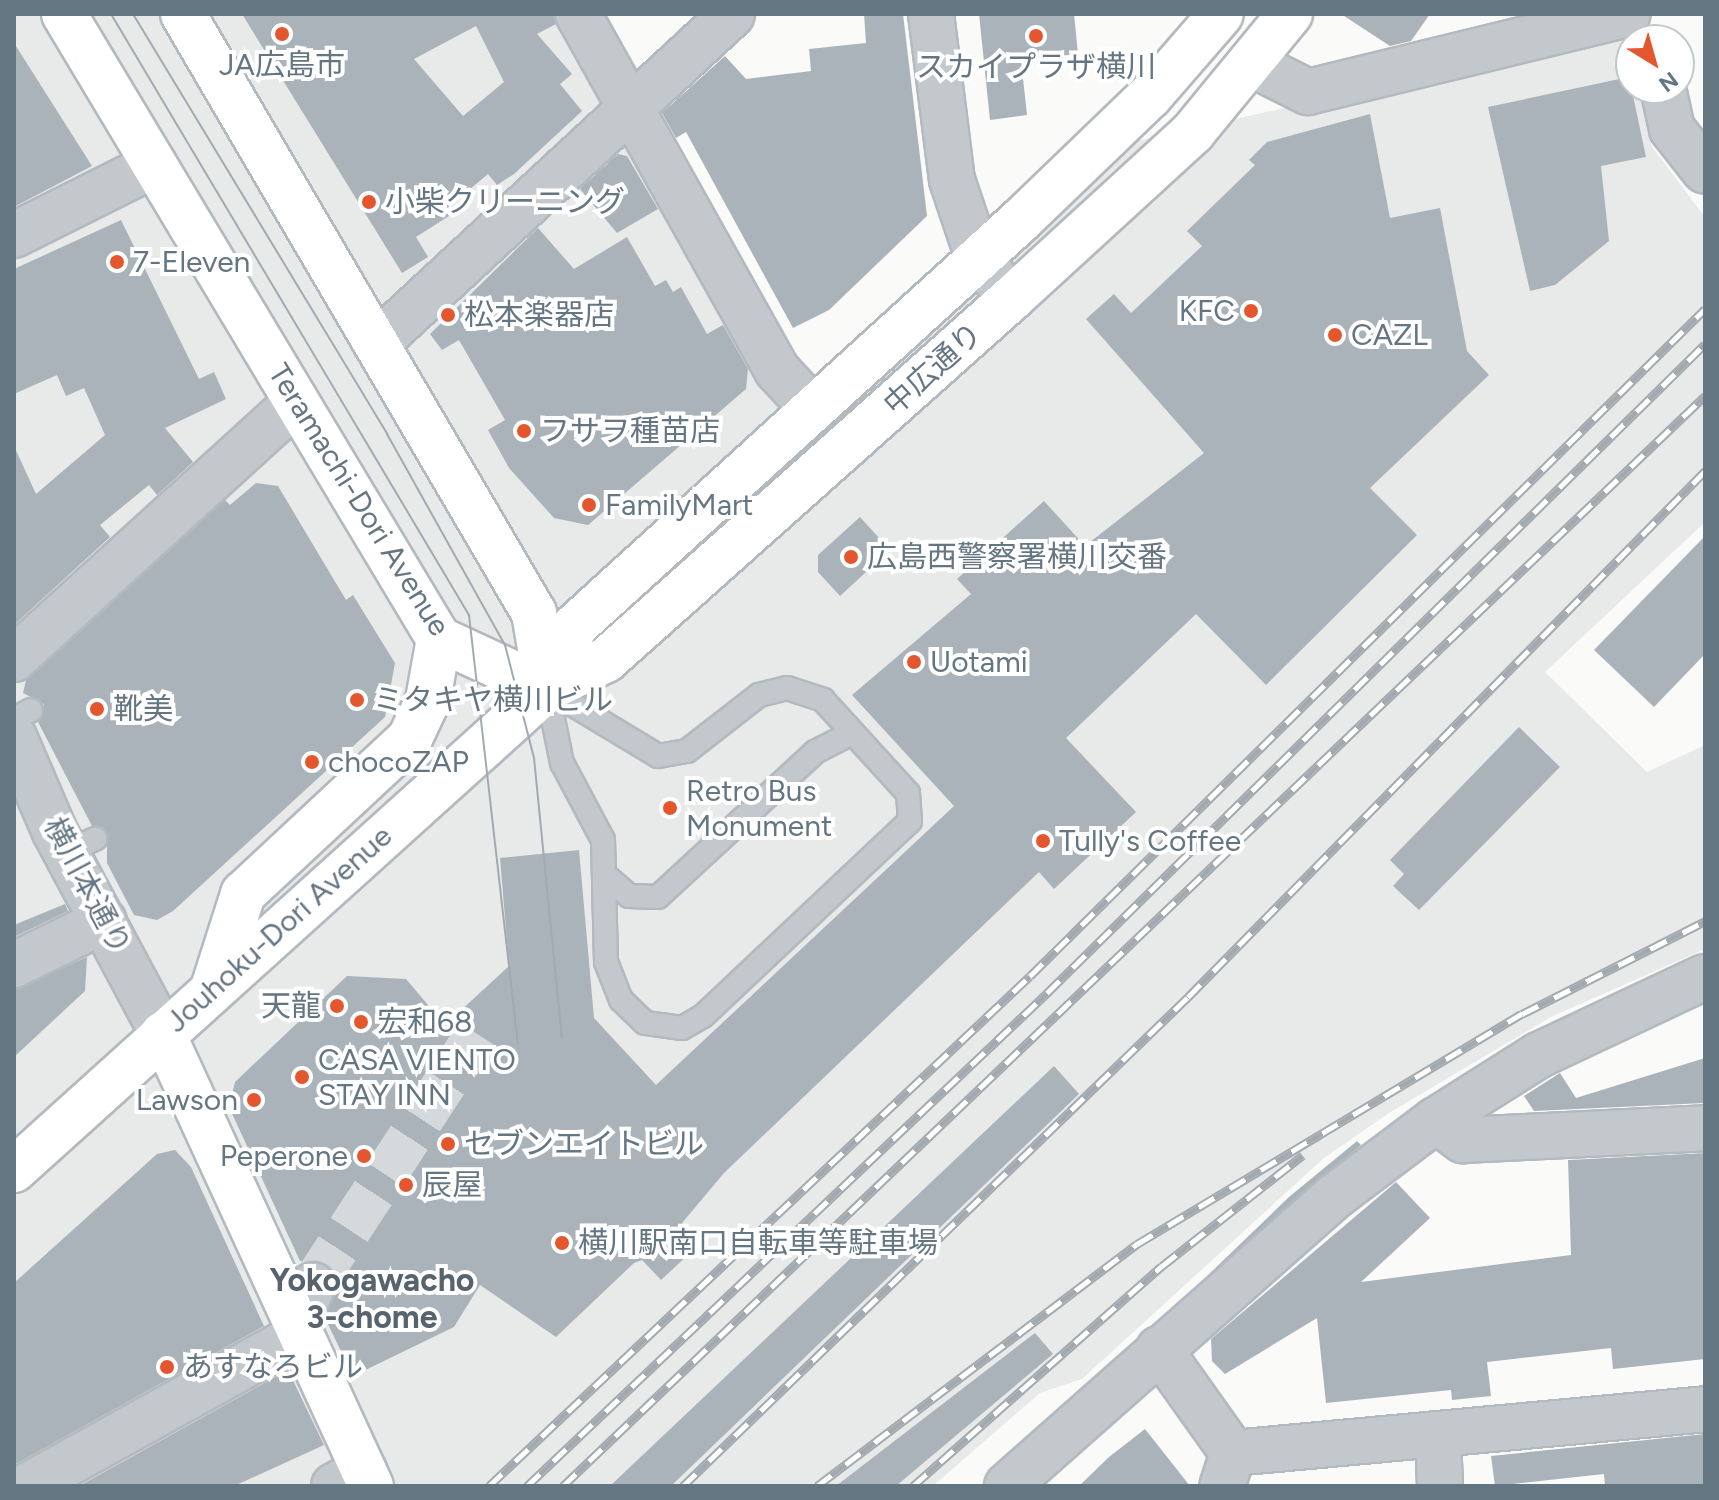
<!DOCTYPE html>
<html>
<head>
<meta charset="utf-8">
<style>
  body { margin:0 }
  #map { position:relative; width:1719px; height:1500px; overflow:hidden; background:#fafaf8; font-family:Figtree,"Noto Sans JP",sans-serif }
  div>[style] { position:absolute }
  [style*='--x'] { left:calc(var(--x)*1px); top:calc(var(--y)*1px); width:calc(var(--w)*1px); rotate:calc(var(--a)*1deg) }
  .built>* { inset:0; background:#e8e9e9 }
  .building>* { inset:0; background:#aab3b9 }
  .street-tunnel>* { height:44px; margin-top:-22px; transform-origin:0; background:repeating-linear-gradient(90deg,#d5d9db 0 44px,transparent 0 66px) }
  .roads { filter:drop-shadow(2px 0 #b3babf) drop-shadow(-2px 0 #b3babf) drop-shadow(0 2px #b3babf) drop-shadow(0 -2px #b3babf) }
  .lane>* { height:22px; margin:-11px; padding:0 11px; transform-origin:11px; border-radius:11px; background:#c3c8cc }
  .street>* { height:44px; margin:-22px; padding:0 22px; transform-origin:22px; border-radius:22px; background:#c3c8cc }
  .secondary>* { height:44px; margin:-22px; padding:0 22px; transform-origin:22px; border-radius:22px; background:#fff }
  .highway>* { height:44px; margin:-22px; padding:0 22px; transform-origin:22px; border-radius:22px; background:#fff }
  .tram>* { height:2px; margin:-1px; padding:0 1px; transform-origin:1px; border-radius:1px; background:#a2aab0 }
  .rail>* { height:9px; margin-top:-4.5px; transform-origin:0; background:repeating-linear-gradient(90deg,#fff 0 18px,#a2aab0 0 36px); box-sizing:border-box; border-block:2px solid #a2aab0 }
  .dots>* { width:22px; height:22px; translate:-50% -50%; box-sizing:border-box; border:4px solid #fff; border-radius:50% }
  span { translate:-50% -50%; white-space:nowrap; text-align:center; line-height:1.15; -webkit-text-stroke:8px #fff; paint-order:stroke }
  .poi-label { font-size:30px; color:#657683 }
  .left { translate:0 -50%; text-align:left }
  .right { translate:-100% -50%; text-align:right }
  .street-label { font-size:30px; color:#657683 }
  .neighbourhood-label { font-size:32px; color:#57646e; font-weight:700 }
  .frame { position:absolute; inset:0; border:16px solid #657683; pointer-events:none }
  .north { position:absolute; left:1615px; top:24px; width:80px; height:80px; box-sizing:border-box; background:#fff; border:2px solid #c1c8cd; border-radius:50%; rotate:143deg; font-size:22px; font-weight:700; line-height:32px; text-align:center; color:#657683 }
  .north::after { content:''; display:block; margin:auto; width:28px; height:36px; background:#e4572e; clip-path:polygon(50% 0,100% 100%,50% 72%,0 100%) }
</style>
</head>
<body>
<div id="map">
  <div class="built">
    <i style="clip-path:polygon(14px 14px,575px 14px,812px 439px,1137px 141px,1624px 32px,1631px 88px,1638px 88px,1652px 147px,1705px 217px,1705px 522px,1545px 672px,1647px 772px,1705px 745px,1705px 949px,1551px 1017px,1389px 1113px,1324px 1158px,1082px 1379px,1040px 1393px,933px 1486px,14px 1486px)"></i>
  </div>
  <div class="building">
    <i style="clip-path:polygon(evenodd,242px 14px,553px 14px,556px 24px,537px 34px,572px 74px,560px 84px,582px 111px,514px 174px,497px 185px,488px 174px,445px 210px,449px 216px,416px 237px,428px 257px,402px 273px,242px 14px,476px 26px,504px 82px,463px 116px,414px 59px,476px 26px)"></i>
    <i style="clip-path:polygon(864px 14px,903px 14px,927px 216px,829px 310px,793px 328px,686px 132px,676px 138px,662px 113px,725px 56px,746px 79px,811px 71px,809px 49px,866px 43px)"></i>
    <i style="clip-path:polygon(979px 14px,1074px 14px,1078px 54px,1021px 60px,1027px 115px,990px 120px)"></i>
    <i style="clip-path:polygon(1341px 14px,1430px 14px,1411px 41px,1390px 46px)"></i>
    <i style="clip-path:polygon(14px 43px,92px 166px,14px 207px)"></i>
    <i style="clip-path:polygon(1629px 77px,1646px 157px,1601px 166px,1609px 241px,1555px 285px,1530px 291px,1488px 107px)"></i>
    <i style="clip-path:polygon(1370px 114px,1390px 218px,1440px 208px,1467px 351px,1489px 375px,1370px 488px,1417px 535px,1266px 685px,1196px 614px,1066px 738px,1136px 812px,1054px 889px,1039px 872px,724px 1173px,682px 1223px,701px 1243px,661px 1280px,642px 1260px,634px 1263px,556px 1337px,480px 1285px,454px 1327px,353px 1376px,324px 1316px,343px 1263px,300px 1261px,229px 1107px,235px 1082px,347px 976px,406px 979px,445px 1025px,509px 966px,500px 858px,579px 850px,594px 1018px,656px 1085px,954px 806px,852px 695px,971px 594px,957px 579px,1044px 501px,1085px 546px,1204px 453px,1086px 319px,1114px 294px,1131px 313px,1202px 246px,1187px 231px,1255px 165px,1249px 160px,1267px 142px)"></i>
    <i style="clip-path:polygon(618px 154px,627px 156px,658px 209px,617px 233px,580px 189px)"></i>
    <i style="clip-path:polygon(121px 220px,199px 379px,214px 372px,226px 399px,165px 428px,193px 462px,157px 495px,149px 485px,100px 525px,110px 537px,14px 625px,14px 446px,36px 494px,105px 435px,84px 388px,66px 396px,57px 375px,14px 394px,14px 269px)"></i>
    <i style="clip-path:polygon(538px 228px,574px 269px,627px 237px,655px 286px,666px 280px,673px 292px,681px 287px,707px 334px,723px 325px,748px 369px,746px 389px,588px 525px,554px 518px,509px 468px,488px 430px,505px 420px,459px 340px,442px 350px,430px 334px)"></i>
    <i style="clip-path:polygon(256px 483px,278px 486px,346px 600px,353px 595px,395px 663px,385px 717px,173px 911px,157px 920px,134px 915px,107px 863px,107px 833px,92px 826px,38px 722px,44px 704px,23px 693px,26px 680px,225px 500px,230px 505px)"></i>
    <i style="clip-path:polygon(860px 517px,890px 550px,840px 596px,818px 572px,818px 555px)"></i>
    <i style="clip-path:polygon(1705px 536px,1705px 654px,1654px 707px,1594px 650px)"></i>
    <i style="clip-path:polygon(1519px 727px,1560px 767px,1419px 910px,1393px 886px,1404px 874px,1390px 860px)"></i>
    <i style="clip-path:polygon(65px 904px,68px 911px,14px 937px,14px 925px)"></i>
    <i style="clip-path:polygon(87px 957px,85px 991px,14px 1057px,14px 990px)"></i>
    <i style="clip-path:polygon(1705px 1058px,1705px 1103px,1534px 1111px,1524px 1096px,1560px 1073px,1576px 1098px)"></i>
    <i style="clip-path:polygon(1054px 1066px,1079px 1094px,671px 1486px,610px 1486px)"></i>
    <i style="clip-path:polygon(1357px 1141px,1361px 1145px,1207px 1276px,1289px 1197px)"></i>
    <i style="clip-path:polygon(175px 1150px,191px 1167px,264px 1326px,14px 1465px,14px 1283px,157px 1154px)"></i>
    <i style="clip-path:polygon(1705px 1153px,1705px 1359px,1613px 1369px,1611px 1348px,1487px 1362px,1491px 1396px,1452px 1400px,1451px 1390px,1326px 1403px,1317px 1318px,1225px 1374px,1212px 1361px,1211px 1339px,1396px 1182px,1430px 1218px,1361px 1282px,1571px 1255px,1568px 1160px)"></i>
    <i style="clip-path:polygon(1035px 1333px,1053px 1354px,896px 1486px,836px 1486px)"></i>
    <i style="clip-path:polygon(288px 1370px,324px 1445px,234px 1486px,79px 1486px)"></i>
    <i style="clip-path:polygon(1145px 1429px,1190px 1486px,1079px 1486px,1109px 1457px)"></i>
    <i style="clip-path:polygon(1705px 1434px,1705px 1486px,1605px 1486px,1604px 1474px,1495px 1486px,1491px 1456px)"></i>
  </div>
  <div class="street-tunnel">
    <i style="--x:313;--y:1285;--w:300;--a:-56.8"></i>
  </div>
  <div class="roads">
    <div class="lane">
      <i style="--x:787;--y:688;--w:38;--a:18"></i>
      <i style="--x:823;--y:700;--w:126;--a:47.6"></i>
      <i style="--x:908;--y:793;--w:28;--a:86"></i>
      <i style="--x:910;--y:821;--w:284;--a:136.7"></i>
      <i style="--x:703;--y:1016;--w:24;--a:150"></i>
      <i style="--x:682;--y:1028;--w:37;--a:-172"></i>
      <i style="--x:645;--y:1023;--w:33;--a:-136"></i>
      <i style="--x:621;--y:1000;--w:41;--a:-111.5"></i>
      <i style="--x:606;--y:962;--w:122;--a:-91.4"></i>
      <i style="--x:603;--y:840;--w:87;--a:-118"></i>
      <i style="--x:562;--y:763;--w:76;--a:-101.5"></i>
      <i style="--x:547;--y:689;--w:130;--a:31.1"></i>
      <i style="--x:658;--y:756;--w:29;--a:-10"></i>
      <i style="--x:687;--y:751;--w:91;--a:-37.9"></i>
      <i style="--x:759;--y:695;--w:29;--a:-14"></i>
      <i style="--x:14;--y:719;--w:19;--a:-28"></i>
      <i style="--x:68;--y:851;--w:30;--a:-24"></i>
      <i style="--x:605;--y:875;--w:32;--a:41"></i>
      <i style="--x:629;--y:896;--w:29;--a:2"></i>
      <i style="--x:658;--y:897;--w:214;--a:-42.7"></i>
      <i style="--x:815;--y:752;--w:42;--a:-27.2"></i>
    </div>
    <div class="street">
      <i style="--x:578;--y:14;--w:408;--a:60.8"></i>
      <i style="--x:777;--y:370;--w:53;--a:47.3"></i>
      <i style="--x:931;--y:14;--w:167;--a:82.8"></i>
      <i style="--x:952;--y:180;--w:84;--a:71.4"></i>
      <i style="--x:979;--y:260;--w:50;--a:49"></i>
      <i style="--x:1252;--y:64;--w:63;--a:26.6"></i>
      <i style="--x:1308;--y:92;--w:329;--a:-13.7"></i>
      <i style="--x:1663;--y:88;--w:42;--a:77.6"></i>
      <i style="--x:1672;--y:129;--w:53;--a:51.8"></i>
      <i style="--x:14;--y:235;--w:157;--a:-26.6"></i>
      <i style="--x:376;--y:344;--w:485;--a:-42.8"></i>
      <i style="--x:14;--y:659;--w:380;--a:-42.3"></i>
      <i style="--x:14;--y:737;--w:103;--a:66.7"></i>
      <i style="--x:55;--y:832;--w:229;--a:61.9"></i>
      <i style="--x:14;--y:965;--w:100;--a:-26.1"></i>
      <i style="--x:1436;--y:1120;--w:34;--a:37"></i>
      <i style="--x:1463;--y:1140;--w:242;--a:-2.8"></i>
      <i style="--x:308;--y:1297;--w:13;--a:-67"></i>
      <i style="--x:1159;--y:1349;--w:128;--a:54.6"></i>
      <i style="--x:1233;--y:1453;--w:35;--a:108"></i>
      <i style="--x:1438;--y:1436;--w:50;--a:87.7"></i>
      <i style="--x:1233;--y:1453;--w:474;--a:-5.3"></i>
      <i style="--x:27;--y:1486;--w:293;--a:-29"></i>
      <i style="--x:334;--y:1486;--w:34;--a:-28"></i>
      <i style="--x:1007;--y:1486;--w:438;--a:-41.5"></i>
      <i style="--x:1335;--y:1196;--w:126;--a:-37"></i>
      <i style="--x:1436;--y:1120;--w:122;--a:-32.3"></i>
      <i style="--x:1539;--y:1055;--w:183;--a:-25.2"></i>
    </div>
    <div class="secondary">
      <i style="--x:547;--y:689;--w:66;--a:-26.2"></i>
      <i style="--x:606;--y:660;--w:544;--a:-41.72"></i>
      <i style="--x:1012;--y:298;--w:246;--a:-42.5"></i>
      <i style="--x:1193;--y:132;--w:153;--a:-50.6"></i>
      <i style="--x:547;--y:689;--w:69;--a:-66"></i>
      <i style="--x:575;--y:626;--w:602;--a:-42.31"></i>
      <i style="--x:1020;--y:221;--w:180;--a:-43.9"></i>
      <i style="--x:1150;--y:96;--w:108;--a:-49.1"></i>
      <i style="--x:163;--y:1034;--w:498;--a:65.3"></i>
    </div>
    <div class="highway">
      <i style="--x:64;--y:14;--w:729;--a:59.04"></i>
      <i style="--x:439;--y:639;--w:119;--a:24.8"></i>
      <i style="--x:183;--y:14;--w:694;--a:59.63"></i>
      <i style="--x:534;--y:613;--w:77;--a:80.3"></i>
      <i style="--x:214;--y:985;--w:96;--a:-72.3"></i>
      <i style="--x:243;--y:894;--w:229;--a:-43"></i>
      <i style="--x:410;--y:738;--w:42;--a:-64.7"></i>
      <i style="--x:428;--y:700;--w:62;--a:-79.8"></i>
      <i style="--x:14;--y:1170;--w:718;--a:-42.06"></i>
    </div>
  </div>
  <div class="tram">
    <i style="--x:111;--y:14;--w:700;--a:59.22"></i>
    <i style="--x:469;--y:615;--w:431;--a:83.5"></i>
    <i style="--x:133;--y:14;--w:491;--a:58.8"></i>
    <i style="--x:387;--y:434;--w:242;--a:60.8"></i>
    <i style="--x:505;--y:645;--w:117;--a:75.6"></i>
    <i style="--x:534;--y:758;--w:281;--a:84.3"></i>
  </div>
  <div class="rail">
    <i style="--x:489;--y:1486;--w:743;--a:-43.31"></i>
    <i style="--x:1030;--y:976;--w:949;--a:-44.66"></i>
    <i style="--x:527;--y:1486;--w:717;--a:-43.47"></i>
    <i style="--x:1047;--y:993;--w:924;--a:-44.61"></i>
    <i style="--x:563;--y:1486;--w:1579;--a:-43.67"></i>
    <i style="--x:683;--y:1486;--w:703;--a:-44.08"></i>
    <i style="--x:1188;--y:997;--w:738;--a:-45.49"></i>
    <i style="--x:817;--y:1486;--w:401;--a:-37.1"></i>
    <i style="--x:1137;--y:1244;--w:448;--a:-30.9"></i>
    <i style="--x:1522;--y:1014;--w:205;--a:-26.9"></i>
    <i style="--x:913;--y:1486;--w:332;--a:-41.5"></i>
    <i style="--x:1162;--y:1266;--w:179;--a:-38.2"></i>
  </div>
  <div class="dots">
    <i style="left:282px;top:34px;background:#e4572e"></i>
    <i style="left:1036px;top:36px;background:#e4572e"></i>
    <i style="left:369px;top:202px;background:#e4572e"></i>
    <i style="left:117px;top:262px;background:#e4572e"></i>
    <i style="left:1251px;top:311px;background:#e4572e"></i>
    <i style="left:448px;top:315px;background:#e4572e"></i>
    <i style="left:1335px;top:335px;background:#e4572e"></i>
    <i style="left:524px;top:431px;background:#e4572e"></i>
    <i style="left:589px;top:505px;background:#e4572e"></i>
    <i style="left:851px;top:557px;background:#e4572e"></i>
    <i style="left:914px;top:662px;background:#e4572e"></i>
    <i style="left:357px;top:700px;background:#e4572e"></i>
    <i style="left:97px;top:709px;background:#e4572e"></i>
    <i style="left:312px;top:762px;background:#e4572e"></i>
    <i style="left:670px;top:808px;background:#e4572e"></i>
    <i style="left:1043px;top:841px;background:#e4572e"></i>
    <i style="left:337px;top:1006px;background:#e4572e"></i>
    <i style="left:361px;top:1022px;background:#e4572e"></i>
    <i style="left:302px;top:1077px;background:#e4572e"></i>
    <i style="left:254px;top:1100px;background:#e4572e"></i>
    <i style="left:448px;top:1144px;background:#e4572e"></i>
    <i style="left:364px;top:1156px;background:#e4572e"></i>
    <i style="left:406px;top:1185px;background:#e4572e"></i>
    <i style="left:562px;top:1243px;background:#e4572e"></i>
    <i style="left:167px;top:1367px;background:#e4572e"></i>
  </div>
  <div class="poi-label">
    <span style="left:282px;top:65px">JA広島市</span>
    <span style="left:1036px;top:67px">スカイプラザ横川</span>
    <span class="left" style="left:385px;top:202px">小柴クリーニング</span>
    <span class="left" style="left:133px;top:262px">7-Eleven</span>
    <span class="right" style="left:1235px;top:311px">KFC</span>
    <span class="left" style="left:464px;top:315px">松本楽器店</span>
    <span class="left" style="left:1351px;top:335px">CAZL</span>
    <span class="left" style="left:540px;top:431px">フサヲ種苗店</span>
    <span class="left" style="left:605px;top:505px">FamilyMart</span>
    <span class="left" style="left:867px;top:557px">広島西警察署横川交番</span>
    <span class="left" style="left:930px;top:662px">Uotami</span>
    <span class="left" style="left:373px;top:700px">ミタキヤ横川ビル</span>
    <span class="left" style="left:113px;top:709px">靴美</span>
    <span class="left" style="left:328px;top:762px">chocoZAP</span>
    <span class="left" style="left:686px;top:808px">Retro Bus<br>Monument</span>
    <span class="left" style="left:1059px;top:841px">Tully's Coffee</span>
    <span class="right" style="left:321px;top:1006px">天龍</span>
    <span class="left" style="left:377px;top:1022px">宏和68</span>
    <span class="left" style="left:318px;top:1077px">CASA VIENTO<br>STAY INN</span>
    <span class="right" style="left:238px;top:1100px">Lawson</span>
    <span class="left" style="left:464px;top:1144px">セブンエイトビル</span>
    <span class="right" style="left:348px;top:1156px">Peperone</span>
    <span class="left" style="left:422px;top:1185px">辰屋</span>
    <span class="left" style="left:578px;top:1243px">横川駅南口自転車等駐車場</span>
    <span class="left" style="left:183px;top:1367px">あすなろビル</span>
  </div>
  <div class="street-label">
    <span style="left:933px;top:369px;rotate:-42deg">中広通り</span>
    <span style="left:359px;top:500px;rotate:58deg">Teramachi-Dori Avenue</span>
    <span style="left:87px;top:886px;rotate:62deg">横川本通り</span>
    <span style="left:279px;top:929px;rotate:-42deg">Jouhoku-Dori Avenue</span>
  </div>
  <div class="neighbourhood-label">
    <span style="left:372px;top:1299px">Yokogawacho<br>3-chome</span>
  </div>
  <div class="frame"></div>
  <div class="north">N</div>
</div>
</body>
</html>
